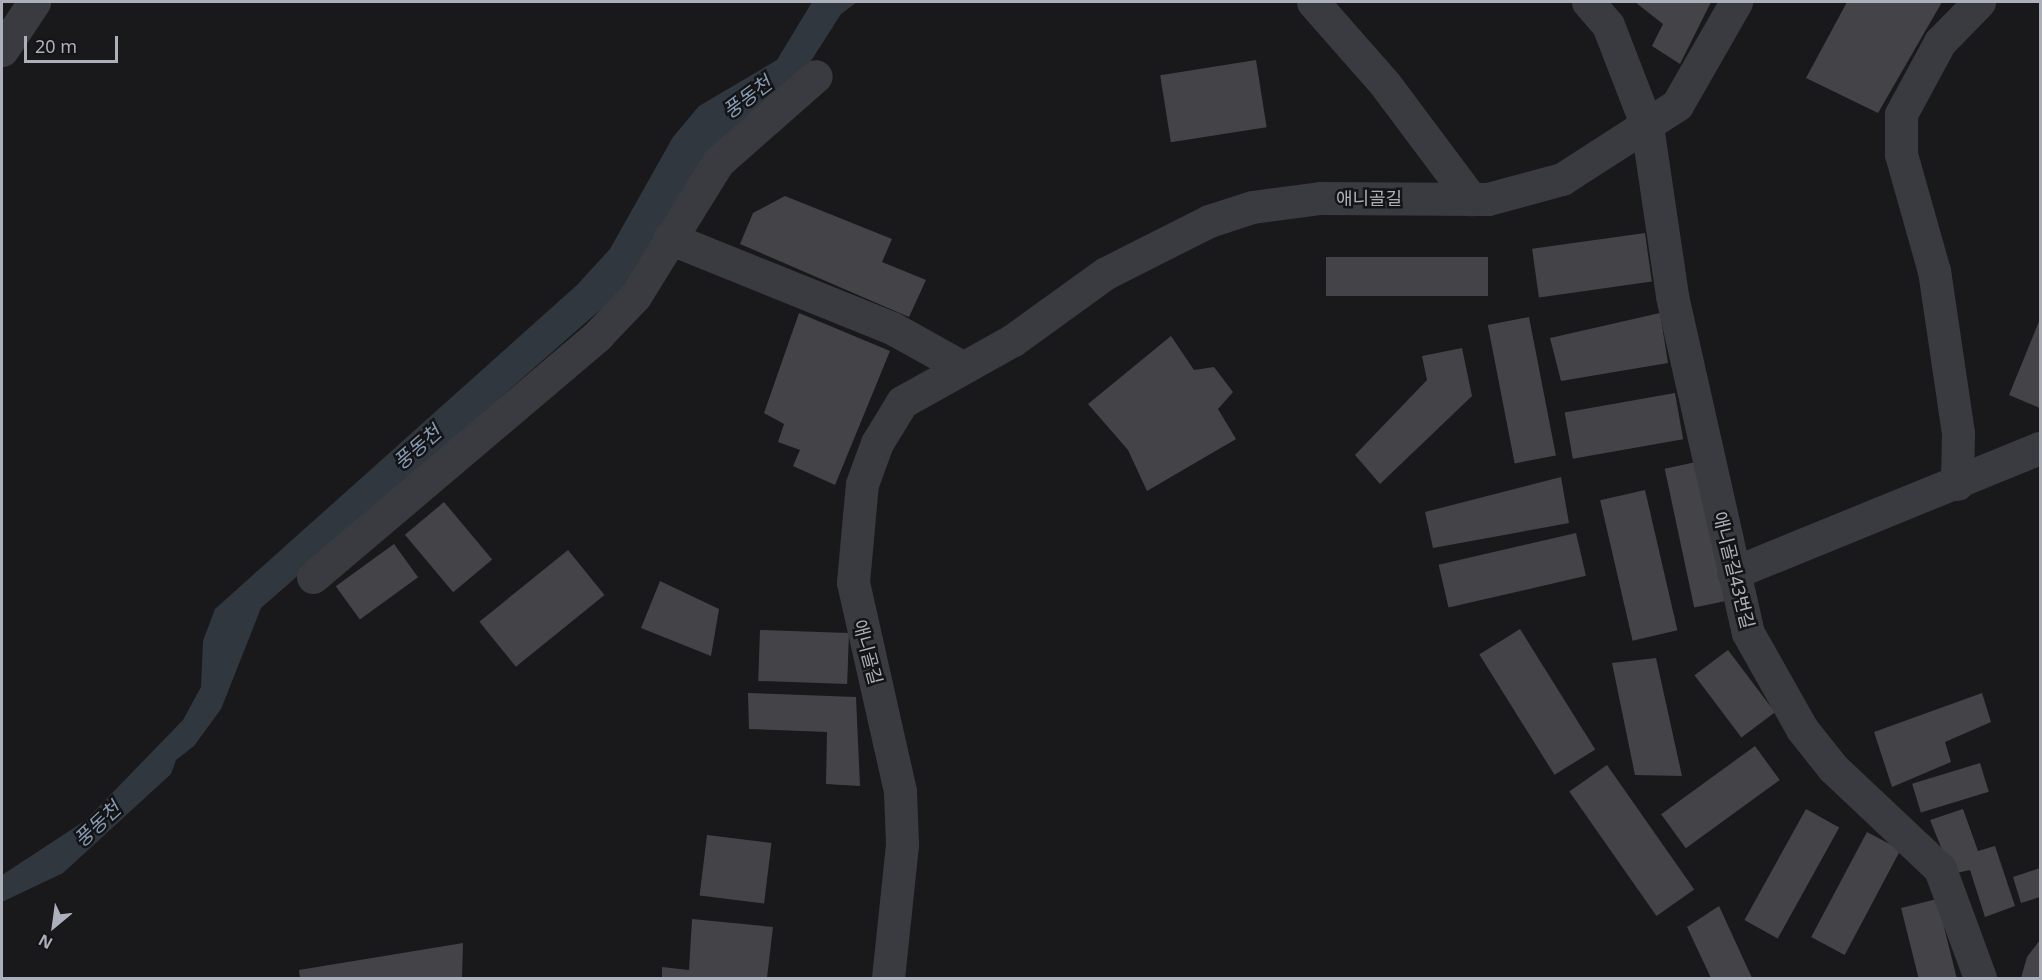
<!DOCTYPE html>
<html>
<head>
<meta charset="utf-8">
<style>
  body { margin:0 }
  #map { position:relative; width:2042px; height:980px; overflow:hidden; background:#19191b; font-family:"Noto Sans","Noto Sans KR",sans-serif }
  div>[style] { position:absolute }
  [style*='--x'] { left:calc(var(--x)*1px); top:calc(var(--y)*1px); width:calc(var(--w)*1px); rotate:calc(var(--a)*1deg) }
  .water>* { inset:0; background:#30373f }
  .building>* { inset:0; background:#444448; transform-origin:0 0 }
  .minor>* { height:33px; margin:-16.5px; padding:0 16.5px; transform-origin:16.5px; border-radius:16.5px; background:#3a3b40 }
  span { translate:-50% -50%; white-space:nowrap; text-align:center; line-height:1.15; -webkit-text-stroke:5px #141416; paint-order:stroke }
  .street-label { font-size:18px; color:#acb0ba }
  .water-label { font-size:20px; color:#869bb2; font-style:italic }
  .frame { position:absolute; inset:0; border:3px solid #acb0ba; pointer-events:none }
  .north { position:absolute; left:24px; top:896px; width:60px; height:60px; -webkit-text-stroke:4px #141416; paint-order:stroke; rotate:209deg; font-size:16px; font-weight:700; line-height:24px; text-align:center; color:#acb0ba }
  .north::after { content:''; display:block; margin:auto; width:21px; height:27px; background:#acb0ba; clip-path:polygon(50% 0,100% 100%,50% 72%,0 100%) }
  .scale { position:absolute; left:24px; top:36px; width:94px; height:27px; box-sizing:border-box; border:3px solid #acb0ba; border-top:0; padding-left:8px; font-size:18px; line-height:21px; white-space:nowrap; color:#acb0ba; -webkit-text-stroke:4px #141416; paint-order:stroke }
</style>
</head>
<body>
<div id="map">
  <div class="water">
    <i style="clip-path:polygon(812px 2px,857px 2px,841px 14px,802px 75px,672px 207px,617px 295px,261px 608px,221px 709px,194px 746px,176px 760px,171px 774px,63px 873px,2px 902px,2px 875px,86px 820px,183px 720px,201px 687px,203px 641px,215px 609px,577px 285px,610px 249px,673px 137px,699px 106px,777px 60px)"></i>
  </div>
  <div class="building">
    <i style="clip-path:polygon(1635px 2px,1711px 2px,1680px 64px,1652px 46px,1663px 24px)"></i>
    <i style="clip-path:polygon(1847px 2px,1942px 2px,1878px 113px,1806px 78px)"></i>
    <i style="left:1256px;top:60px;width:68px;height:97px;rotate:81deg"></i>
    <i style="clip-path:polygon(785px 196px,892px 239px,882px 262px,926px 280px,909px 317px,740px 244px,753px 213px)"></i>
    <i style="left:1645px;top:233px;width:49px;height:114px;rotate:82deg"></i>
    <i style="left:1326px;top:257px;width:162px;height:39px"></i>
    <i style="clip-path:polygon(799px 313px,890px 351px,835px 485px,793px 466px,800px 450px,778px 442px,784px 424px,764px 413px)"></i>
    <i style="clip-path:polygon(1660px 313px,1668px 363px,1561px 381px,1550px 338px)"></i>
    <i style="left:1529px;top:317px;width:141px;height:42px;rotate:79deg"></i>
    <i style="clip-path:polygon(2040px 319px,2040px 408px,2009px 395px)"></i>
    <i style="clip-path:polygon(1171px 336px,1194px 370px,1214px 367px,1233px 392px,1218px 409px,1236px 439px,1147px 491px,1128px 450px,1088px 404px)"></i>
    <i style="clip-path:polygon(1462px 348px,1472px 396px,1380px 484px,1355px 455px,1427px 380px,1422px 356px)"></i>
    <i style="left:1675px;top:393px;width:47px;height:112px;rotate:80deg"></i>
    <i style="left:1696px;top:462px;width:142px;height:32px;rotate:78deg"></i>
    <i style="clip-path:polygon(1561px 477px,1569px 523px,1433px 548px,1425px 512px)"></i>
    <i style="left:1645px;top:490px;width:144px;height:46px;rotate:77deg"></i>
    <i style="left:444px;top:502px;width:75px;height:51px;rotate:50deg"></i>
    <i style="left:1576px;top:533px;width:44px;height:141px;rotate:77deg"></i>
    <i style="left:394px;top:544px;width:41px;height:72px;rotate:54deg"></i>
    <i style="left:568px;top:550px;width:58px;height:114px;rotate:51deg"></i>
    <i style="clip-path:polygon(660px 581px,719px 609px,711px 656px,641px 628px)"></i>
    <i style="left:1520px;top:629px;width:142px;height:48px;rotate:58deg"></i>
    <i style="left:760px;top:630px;width:89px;height:51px;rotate:2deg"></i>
    <i style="left:1728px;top:650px;width:78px;height:42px;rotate:53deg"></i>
    <i style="clip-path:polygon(1656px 658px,1682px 776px,1635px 775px,1612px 663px)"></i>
    <i style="clip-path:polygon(748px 693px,856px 697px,860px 786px,826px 784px,827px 732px,749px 729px)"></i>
    <i style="clip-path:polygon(1982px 693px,1991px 722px,1945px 742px,1951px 762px,1892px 787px,1874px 732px)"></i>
    <i style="left:1755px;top:746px;width:42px;height:116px;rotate:54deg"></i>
    <i style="left:1980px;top:763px;width:30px;height:71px;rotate:73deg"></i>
    <i style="left:1607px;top:765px;width:152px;height:46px;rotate:55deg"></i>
    <i style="left:1806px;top:809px;width:38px;height:127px;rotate:29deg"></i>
    <i style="clip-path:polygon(1963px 809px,1978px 851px,1995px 846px,2015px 906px,1985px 917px,1970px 870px,1952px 874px,1930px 820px)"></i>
    <i style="left:1867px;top:832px;width:38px;height:119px;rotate:28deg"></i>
    <i style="left:707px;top:835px;width:65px;height:61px;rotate:7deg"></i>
    <i style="clip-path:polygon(2040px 868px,2040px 897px,2021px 903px,2013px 877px)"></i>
    <i style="left:1937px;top:899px;width:81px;height:37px;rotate:76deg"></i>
    <i style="clip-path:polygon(1719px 906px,1752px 978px,1711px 978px,1687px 927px)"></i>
    <i style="clip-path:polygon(692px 919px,773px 927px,767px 978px,662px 978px,662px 967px,689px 970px)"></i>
    <i style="clip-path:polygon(2040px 940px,2040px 978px,2021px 978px,2027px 957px)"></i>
    <i style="clip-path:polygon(463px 943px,462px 978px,300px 978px,299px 970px)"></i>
  </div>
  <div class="minor">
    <i style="--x:1313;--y:2;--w:109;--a:48.7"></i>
    <i style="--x:1385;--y:84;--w:144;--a:53.2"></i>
    <i style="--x:1588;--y:2;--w:30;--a:49"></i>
    <i style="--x:1608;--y:25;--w:108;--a:68.9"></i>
    <i style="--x:1647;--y:126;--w:172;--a:81.6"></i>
    <i style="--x:1672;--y:296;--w:345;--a:77.3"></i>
    <i style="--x:1748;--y:633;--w:110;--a:60.6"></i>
    <i style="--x:1802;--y:729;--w:50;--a:51.5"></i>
    <i style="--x:1833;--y:768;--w:147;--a:43.3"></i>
    <i style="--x:1940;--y:869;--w:116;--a:69.8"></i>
    <i style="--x:2;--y:50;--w:58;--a:-56.3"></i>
    <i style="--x:669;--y:238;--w:240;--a:22"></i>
    <i style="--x:892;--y:328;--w:80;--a:29.1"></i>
    <i style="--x:1957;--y:484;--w:51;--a:-88.9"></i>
    <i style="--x:1958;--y:433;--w:164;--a:-98.4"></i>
    <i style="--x:1934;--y:271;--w:122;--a:-105.8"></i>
    <i style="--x:1901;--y:154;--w:40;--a:-90"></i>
    <i style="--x:1901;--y:114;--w:82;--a:-61.6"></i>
    <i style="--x:1940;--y:42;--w:56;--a:-45.7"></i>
    <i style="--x:1733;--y:573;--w:331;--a:-22.2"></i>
    <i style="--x:313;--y:577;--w:374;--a:-40.3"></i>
    <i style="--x:598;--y:335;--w:54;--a:-46.5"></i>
    <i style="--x:635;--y:296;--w:158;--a:-58.2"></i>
    <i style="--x:718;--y:162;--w:130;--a:-41.3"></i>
    <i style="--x:888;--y:978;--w:135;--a:-84"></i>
    <i style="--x:902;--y:844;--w:53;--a:-92.2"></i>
    <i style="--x:900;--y:791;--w:214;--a:-102.7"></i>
    <i style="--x:853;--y:582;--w:98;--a:-84.8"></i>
    <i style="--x:862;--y:484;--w:44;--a:-69.9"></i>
    <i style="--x:877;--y:443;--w:48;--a:-58.6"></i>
    <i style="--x:902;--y:402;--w:127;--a:-29.2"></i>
    <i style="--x:1013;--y:340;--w:115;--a:-35.8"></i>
    <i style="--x:1106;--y:273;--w:115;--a:-26.8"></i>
    <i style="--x:1209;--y:221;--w:45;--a:-18"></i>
    <i style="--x:1252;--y:207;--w:69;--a:-7.5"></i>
    <i style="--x:1320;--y:198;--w:168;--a:0.3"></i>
    <i style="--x:1488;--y:199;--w:77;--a:-15.1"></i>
    <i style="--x:1562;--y:179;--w:137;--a:-32.8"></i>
    <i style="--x:1677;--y:105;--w:119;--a:-60.2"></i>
  </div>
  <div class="street-label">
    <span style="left:1369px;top:198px">애니골길</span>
    <span style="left:1734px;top:570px;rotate:76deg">애니골길43번길</span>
    <span style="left:868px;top:652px;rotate:75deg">애니골길</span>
  </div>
  <div class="water-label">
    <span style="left:747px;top:97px;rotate:-37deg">풍동천</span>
    <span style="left:417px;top:447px;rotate:-41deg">풍동천</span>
    <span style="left:97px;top:824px;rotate:-43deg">풍동천</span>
  </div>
  <div class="frame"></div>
  <div class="north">N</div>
  <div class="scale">20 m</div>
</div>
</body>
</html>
